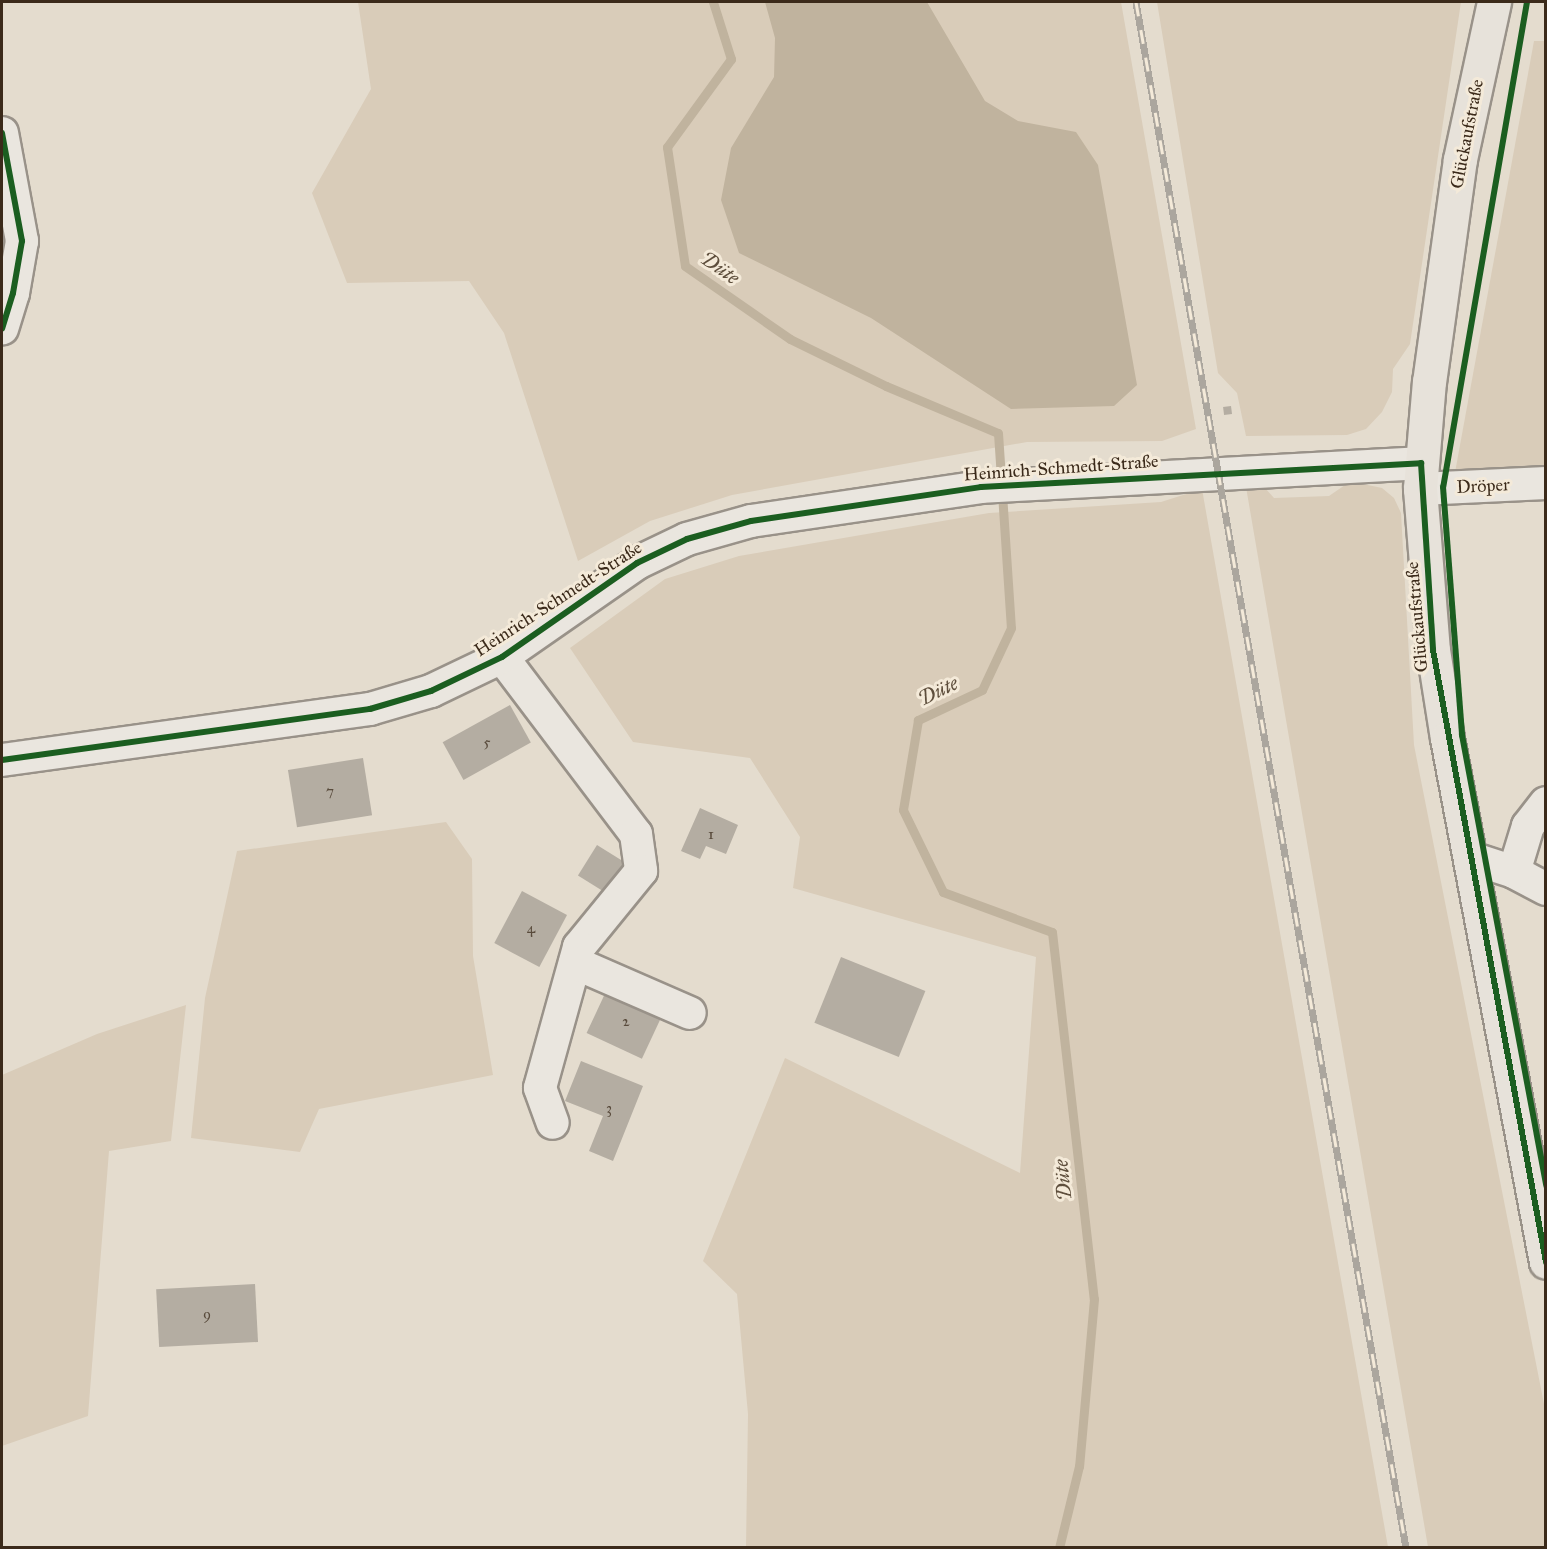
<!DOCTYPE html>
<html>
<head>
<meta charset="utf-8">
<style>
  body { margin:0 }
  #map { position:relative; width:1547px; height:1549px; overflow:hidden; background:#e4dcce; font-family:"IM FELL Great Primer",serif }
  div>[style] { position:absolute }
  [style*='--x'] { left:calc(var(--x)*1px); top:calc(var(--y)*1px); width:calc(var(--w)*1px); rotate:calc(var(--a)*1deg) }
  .green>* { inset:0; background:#d9ccb9 }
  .water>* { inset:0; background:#c0b39e }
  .stream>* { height:9px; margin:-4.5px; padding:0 4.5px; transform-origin:4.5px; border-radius:4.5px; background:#c0b39e }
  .building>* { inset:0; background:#b4ada2; transform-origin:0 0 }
  .roads { filter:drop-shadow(2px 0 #999289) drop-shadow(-2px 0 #999289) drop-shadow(0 2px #999289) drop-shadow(0 -2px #999289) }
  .minor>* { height:32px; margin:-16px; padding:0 16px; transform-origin:16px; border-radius:16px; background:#eae6df }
  .major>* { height:33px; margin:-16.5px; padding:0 16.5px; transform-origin:16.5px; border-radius:16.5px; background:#e7e2da }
  .rail>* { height:7px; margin-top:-3.5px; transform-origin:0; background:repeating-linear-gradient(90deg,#f4ead9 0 14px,#aba69e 0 28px); box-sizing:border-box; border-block:2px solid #aba69e }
  .cycleway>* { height:6px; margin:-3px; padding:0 3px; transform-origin:3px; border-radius:3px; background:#1b5e20 }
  span { translate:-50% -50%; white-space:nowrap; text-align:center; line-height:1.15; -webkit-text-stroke:6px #f4ead9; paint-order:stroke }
  .number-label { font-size:15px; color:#594b3c }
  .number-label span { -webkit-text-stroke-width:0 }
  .street-label { font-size:18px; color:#3b2a1a }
  .water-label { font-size:20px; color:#5e4e3c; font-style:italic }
  .frame { position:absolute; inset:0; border:3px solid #3b2a1a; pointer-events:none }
</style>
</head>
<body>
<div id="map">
  <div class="green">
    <i style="clip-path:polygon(358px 2px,1121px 2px,1196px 429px,1162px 441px,1027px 442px,732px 495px,650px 521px,578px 561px,504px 333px,469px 281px,347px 283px,312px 193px,371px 89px)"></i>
    <i style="clip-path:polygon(1157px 2px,1461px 2px,1410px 344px,1393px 369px,1392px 392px,1382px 412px,1366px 429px,1347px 435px,1246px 436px,1237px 393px,1218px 373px)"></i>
    <i style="clip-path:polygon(1534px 41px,1545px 41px,1545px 472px,1454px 478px)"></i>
    <i style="clip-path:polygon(1363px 484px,1382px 488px,1394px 498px,1401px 513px,1414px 745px,1545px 1409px,1545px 1547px,1428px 1547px,1246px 487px,1264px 487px,1274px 498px,1329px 496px,1345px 485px)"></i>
    <i style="clip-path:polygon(1202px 489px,1388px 1547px,746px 1547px,748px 1414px,737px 1294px,703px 1261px,785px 1058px,1020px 1173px,1036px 957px,793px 888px,800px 837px,750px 758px,633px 742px,570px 648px,665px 579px,739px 556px,989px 513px,1161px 502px)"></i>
    <i style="clip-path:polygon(446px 822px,472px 859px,473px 956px,493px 1075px,319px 1109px,300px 1152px,191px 1138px,205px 998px,237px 851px)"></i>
    <i style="clip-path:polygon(186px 1005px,171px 1141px,109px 1151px,88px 1416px,2px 1446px,2px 1075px,97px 1034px)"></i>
  </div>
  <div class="water">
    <i style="clip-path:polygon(765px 2px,927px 2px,985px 101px,1018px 121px,1076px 132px,1098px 165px,1137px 385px,1114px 406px,1011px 409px,871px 318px,739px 253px,721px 200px,731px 148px,774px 77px,775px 38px)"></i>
  </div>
  <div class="stream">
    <i style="--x:713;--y:2;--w:60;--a:72.5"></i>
    <i style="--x:731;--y:59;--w:109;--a:126"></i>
    <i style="--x:667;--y:147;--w:120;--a:81.4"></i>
    <i style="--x:685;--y:266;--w:128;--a:34.8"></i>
    <i style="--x:790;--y:339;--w:107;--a:26.1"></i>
    <i style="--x:886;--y:386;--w:121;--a:22.8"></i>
    <i style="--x:998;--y:433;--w:195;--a:86.2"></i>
    <i style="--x:1011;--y:628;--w:68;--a:115.1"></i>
    <i style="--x:982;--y:690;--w:71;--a:154.9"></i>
    <i style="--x:918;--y:720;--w:91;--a:99.5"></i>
    <i style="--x:903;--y:810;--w:91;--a:64"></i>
    <i style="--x:943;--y:892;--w:116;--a:20.2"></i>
    <i style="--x:1052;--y:932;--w:369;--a:83.5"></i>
    <i style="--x:1094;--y:1299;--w:168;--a:95.1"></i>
    <i style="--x:1079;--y:1466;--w:84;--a:103.7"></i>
  </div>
  <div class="building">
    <i style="left:1231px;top:406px;width:8px;height:8px;rotate:83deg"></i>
    <i style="left:510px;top:705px;width:43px;height:77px;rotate:61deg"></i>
    <i style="left:363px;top:758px;width:58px;height:76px;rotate:81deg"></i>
    <i style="clip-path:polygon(700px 808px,738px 825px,726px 854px,706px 846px,700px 859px,681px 851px)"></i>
    <i style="left:597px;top:845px;width:36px;height:36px;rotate:32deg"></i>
    <i style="left:522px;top:891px;width:51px;height:59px;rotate:28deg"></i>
    <i style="left:841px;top:957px;width:91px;height:71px;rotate:22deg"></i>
    <i style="left:609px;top:985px;width:61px;height:53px;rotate:25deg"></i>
    <i style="clip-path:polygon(581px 1061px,643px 1086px,613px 1161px,589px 1151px,603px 1116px,565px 1101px)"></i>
    <i style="left:255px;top:1284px;width:58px;height:99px;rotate:87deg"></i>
  </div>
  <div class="roads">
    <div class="minor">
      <i style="--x:2;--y:133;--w:110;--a:79.5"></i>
      <i style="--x:22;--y:241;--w:53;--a:99.8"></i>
      <i style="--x:13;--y:293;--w:37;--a:107"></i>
      <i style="--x:1420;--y:489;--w:126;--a:-2.7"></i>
      <i style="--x:502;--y:657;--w:222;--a:52.9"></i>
      <i style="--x:636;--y:834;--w:37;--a:82"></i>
      <i style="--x:641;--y:871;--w:98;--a:129.2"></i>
      <i style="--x:579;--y:947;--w:146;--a:105.5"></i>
      <i style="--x:540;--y:1088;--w:37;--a:70"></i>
      <i style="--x:2;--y:760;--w:372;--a:-7.9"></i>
      <i style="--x:370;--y:709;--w:64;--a:-16.4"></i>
      <i style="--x:431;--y:691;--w:79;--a:-25.6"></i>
      <i style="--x:502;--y:657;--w:165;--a:-34.8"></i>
      <i style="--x:637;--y:563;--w:55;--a:-25.6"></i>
      <i style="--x:687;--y:539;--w:66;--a:-15.7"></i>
      <i style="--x:751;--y:521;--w:232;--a:-8.4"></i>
      <i style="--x:981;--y:487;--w:441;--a:-3.1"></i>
      <i style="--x:1471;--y:858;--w:45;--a:18"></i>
      <i style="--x:1514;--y:872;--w:36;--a:28"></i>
      <i style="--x:1514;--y:872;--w:48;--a:-73.1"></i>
      <i style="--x:1528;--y:826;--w:29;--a:-52"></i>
      <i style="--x:575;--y:963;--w:125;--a:23.5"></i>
    </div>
    <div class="major">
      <i style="--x:1494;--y:2;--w:161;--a:102.2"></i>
      <i style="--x:1460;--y:159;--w:224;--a:97.9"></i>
      <i style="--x:1429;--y:381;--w:108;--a:94.8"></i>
      <i style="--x:1420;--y:489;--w:162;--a:85.4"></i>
      <i style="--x:1433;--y:650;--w:89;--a:81"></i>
      <i style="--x:1447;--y:738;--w:533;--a:79.3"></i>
    </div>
  </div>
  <div class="rail">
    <i style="--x:1136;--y:2;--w:1569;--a:80.09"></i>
  </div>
  <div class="cycleway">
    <i style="--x:1527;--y:2;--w:492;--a:99.8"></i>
    <i style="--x:1443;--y:487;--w:249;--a:85.6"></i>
    <i style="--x:1462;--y:735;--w:458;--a:79.4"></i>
    <i style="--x:2;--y:133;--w:110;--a:79.5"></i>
    <i style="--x:22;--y:241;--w:53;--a:99.8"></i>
    <i style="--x:13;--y:293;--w:37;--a:107"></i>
    <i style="--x:2;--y:760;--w:372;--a:-7.9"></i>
    <i style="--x:370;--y:709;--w:64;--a:-16.4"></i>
    <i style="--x:431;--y:691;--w:79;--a:-25.6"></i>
    <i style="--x:502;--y:657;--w:165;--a:-34.8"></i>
    <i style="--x:637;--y:563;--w:55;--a:-25.6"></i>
    <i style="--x:687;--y:539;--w:66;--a:-15.7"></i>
    <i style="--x:751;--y:521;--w:232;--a:-8.4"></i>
    <i style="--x:981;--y:487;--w:441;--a:-3.1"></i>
    <i style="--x:1421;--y:463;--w:187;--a:86.3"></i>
    <i style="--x:1433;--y:650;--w:622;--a:79.54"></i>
  </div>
  <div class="number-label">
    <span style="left:487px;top:743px">5</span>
    <span style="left:330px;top:792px">7</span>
    <span style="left:711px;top:835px">1</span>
    <span style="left:531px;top:929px">4</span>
    <span style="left:626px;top:1022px">2</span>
    <span style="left:609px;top:1109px">3</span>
    <span style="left:207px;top:1315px">9</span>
  </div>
  <div class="street-label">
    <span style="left:1467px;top:134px;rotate:-79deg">Glückaufstraße</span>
    <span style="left:1061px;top:468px;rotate:-4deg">Heinrich-Schmedt-Straße</span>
    <span style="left:1483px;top:486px;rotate:-3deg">Dröper</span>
    <span style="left:558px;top:599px;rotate:-33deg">Heinrich-Schmedt-Straße</span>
    <span style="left:1417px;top:617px;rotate:-95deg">Glückaufstraße</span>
  </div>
  <div class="water-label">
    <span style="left:720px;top:268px;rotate:35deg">Düte</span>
    <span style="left:938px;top:691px;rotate:-26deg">Düte</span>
    <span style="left:1063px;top:1180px;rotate:-96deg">Düte</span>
  </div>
  <div class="frame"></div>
</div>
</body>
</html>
